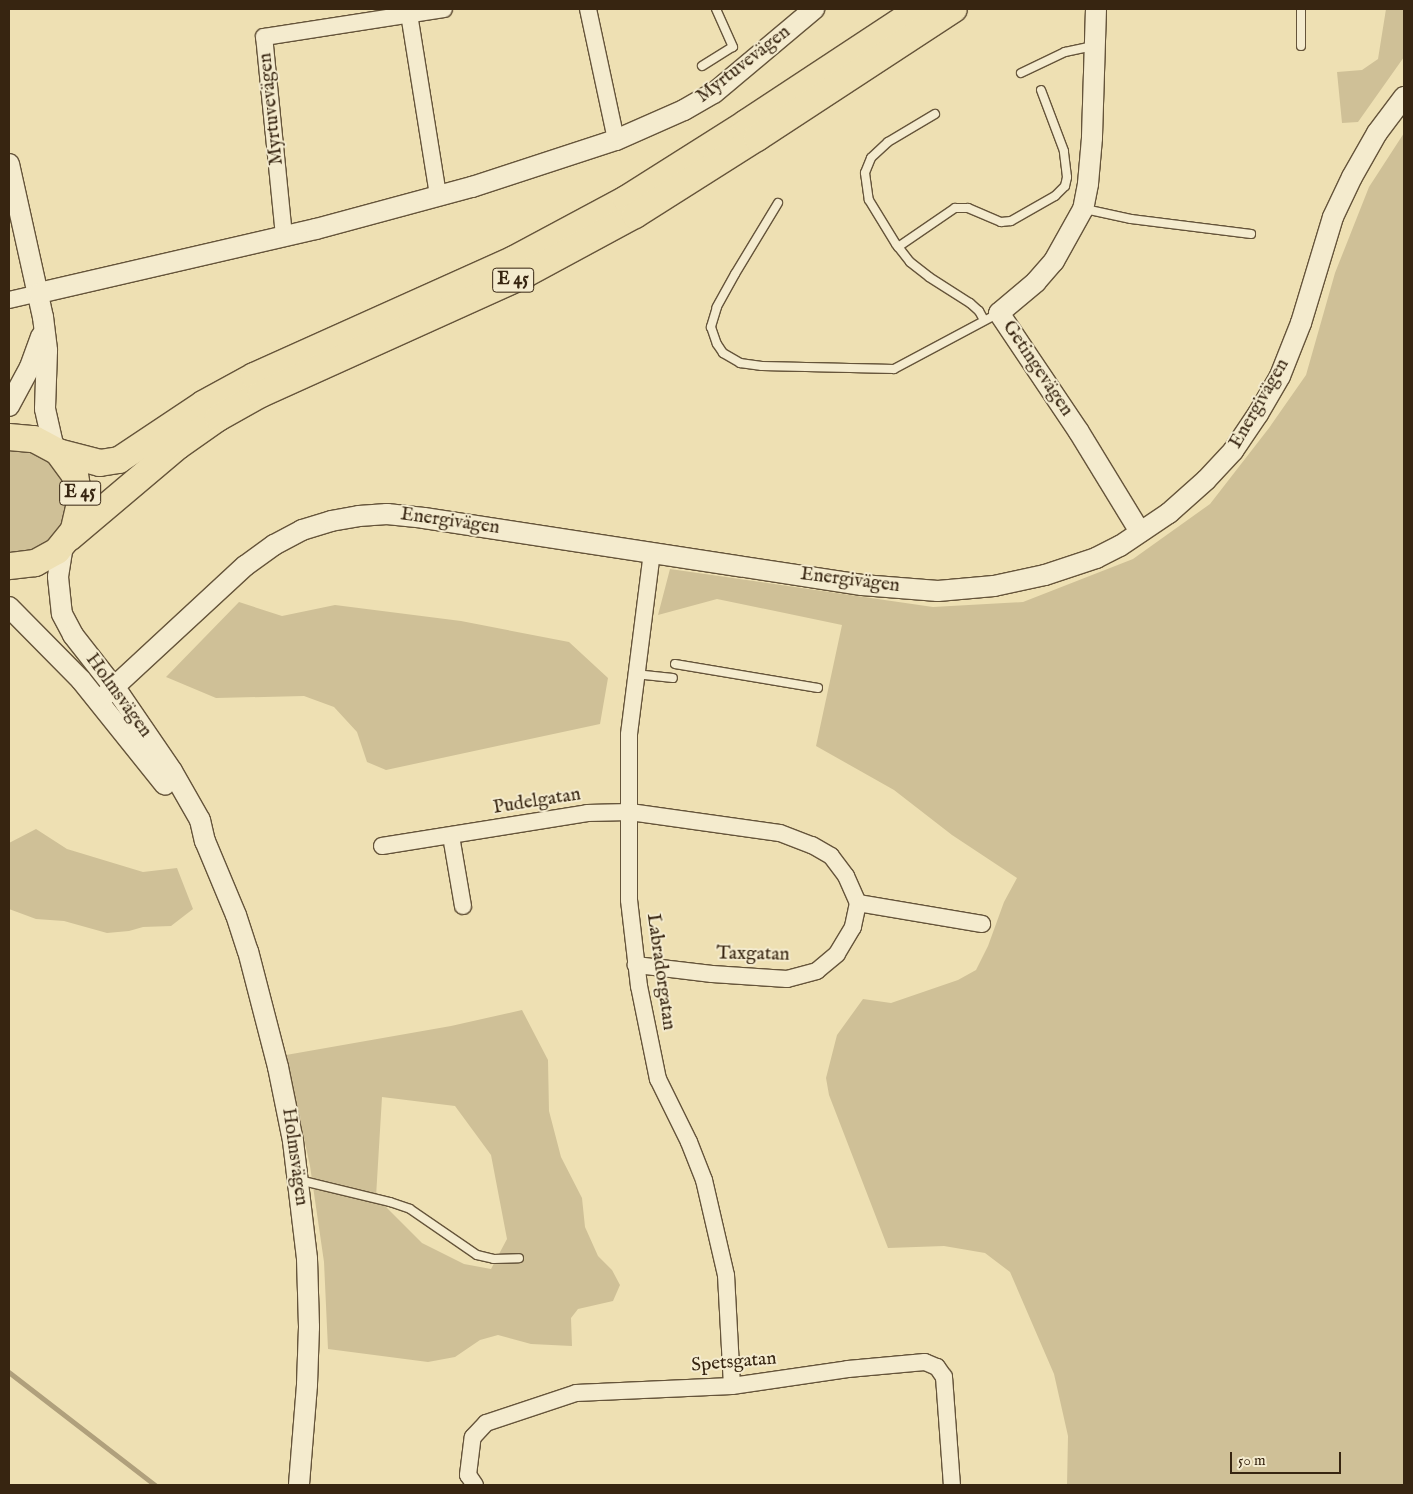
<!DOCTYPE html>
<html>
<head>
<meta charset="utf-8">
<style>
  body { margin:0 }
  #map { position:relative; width:1413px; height:1494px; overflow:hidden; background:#eee0b3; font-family:"IM FELL English",serif }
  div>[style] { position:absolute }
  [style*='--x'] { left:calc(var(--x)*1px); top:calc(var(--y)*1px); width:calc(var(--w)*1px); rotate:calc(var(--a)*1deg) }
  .green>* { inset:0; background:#cfc097 }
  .stream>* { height:4.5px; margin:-2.25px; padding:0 2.25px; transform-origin:2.25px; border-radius:2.25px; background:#b0a07c }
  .roads { filter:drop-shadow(1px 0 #65543a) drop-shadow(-1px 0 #65543a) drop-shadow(0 1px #65543a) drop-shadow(0 -1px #65543a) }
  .service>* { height:8px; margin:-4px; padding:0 4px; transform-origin:4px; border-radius:4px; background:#f4ebce }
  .minor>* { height:16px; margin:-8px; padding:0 8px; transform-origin:8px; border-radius:8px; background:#f4ebce }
  .tertiary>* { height:20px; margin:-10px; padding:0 10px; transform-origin:10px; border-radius:10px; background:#f4ebce }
  .trunk>* { height:26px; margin:-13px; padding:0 13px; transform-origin:13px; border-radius:13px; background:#eee0b3 }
  span { translate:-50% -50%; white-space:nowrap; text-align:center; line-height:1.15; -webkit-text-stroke:4px #f4ebce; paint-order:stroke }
  .shield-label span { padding:1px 4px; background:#f4ebce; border:1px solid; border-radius:4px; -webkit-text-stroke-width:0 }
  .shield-label { font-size:18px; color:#372511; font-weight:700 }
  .street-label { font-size:19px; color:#372511 }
  .frame { position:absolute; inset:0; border:10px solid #372511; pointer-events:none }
  .scale { position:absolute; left:1230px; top:1452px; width:111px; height:22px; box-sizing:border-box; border:2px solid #372511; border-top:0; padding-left:6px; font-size:15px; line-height:18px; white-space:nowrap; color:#372511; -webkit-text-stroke:4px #f4ebce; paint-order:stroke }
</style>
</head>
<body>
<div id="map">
  <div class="green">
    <i style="clip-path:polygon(1386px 9px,1404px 9px,1404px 57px,1358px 122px,1342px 123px,1337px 72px,1362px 70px,1378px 59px)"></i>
    <i style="clip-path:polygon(1404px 133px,1404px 1485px,1067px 1485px,1068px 1436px,1054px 1374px,1010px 1272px,985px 1253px,944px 1246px,888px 1248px,829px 1095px,826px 1078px,837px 1035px,863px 999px,891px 1003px,958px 980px,976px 970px,988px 946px,1004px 902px,1017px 878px,952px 835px,894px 790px,816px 746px,842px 625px,717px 599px,658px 615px,670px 569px,933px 607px,1023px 602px,1133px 559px,1210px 504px,1269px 428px,1306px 375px,1335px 273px,1369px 187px)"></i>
    <i style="clip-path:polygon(9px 448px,33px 451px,52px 463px,64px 481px,68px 503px,62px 525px,48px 542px,29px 552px,9px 554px)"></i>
    <i style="clip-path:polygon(239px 602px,282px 616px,335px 605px,461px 621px,569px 642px,608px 678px,600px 724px,386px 770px,367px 762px,357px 732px,334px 707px,304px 696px,216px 698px,166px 677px)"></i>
    <i style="clip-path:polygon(36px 829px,67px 849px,143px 872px,177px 868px,193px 909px,171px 926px,143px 927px,129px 931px,107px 933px,64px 921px,36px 919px,9px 909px,9px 843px)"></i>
    <i style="clip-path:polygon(evenodd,522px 1010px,548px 1060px,549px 1111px,561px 1157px,582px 1198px,585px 1227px,598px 1256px,612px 1270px,620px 1285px,613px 1301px,578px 1309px,571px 1318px,572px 1346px,531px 1344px,498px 1335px,480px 1340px,455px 1357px,428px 1362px,328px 1349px,324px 1262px,310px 1166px,286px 1055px,451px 1026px,522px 1010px,382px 1097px,455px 1106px,491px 1155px,507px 1239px,491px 1269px,464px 1264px,422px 1243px,376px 1197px,382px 1097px)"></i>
  </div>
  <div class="stream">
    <i style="--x:9;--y:1372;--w:185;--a:37.7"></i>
  </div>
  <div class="roads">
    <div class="service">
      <i style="--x:1301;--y:46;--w:37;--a:-90"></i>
      <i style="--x:702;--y:66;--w:36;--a:-32"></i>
      <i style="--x:733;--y:47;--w:42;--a:-114.1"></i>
      <i style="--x:1021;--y:73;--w:49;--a:-25.5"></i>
      <i style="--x:1065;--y:52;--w:30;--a:-12"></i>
      <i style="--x:935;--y:114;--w:55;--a:149.2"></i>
      <i style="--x:888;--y:142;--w:23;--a:137"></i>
      <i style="--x:871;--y:158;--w:16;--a:112"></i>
      <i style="--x:865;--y:173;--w:27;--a:82"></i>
      <i style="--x:869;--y:200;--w:52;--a:58.5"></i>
      <i style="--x:896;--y:244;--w:23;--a:52"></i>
      <i style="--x:910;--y:262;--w:24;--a:38"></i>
      <i style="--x:929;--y:277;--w:49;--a:32.4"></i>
      <i style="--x:970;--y:303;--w:12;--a:42"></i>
      <i style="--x:979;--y:311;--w:10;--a:61"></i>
      <i style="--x:778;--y:203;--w:83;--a:121.2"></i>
      <i style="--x:735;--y:274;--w:38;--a:119"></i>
      <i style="--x:717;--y:307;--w:21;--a:107"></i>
      <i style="--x:711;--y:327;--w:18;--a:71"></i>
      <i style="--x:717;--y:344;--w:11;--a:56"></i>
      <i style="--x:723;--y:353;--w:20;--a:30"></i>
      <i style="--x:740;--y:363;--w:22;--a:8"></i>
      <i style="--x:762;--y:366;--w:132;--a:1.3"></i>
      <i style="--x:894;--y:369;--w:119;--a:-28.1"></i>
      <i style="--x:1085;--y:209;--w:47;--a:12.3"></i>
      <i style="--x:1131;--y:219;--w:121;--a:7.1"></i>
      <i style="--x:898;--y:247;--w:69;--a:-34.4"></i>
      <i style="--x:955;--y:208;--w:13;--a:0"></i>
      <i style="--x:968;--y:208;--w:36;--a:23"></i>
      <i style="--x:1001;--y:222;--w:10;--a:-6"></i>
      <i style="--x:1011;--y:221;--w:51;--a:-29.6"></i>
      <i style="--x:1055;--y:196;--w:14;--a:-45"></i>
      <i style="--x:1065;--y:186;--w:9;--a:-77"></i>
      <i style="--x:1067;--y:177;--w:26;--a:-97"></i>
      <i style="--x:1064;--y:151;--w:65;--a:-110.7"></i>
      <i style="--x:675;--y:664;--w:145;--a:9.5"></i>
      <i style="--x:635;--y:674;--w:38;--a:6"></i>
      <i style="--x:299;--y:1180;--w:94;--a:13.6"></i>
      <i style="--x:390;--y:1202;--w:21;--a:19"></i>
      <i style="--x:410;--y:1209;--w:81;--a:34.5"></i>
      <i style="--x:477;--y:1255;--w:17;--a:13"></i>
      <i style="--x:494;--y:1259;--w:25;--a:-2"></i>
    </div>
    <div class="minor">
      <i style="--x:588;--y:9;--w:134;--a:77.9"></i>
      <i style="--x:409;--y:14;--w:184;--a:80.9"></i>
      <i style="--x:284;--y:236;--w:200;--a:-95.7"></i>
      <i style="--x:264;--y:37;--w:182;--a:-8.8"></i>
      <i style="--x:9;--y:300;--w:31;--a:-13"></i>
      <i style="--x:652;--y:552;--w:184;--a:97.2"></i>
      <i style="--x:629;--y:735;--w:165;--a:90"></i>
      <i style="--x:629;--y:900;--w:87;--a:83.4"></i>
      <i style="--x:639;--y:986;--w:95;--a:78.5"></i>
      <i style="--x:658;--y:1079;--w:70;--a:63.8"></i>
      <i style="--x:689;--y:1142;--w:41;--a:68.5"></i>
      <i style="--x:704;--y:1180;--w:98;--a:77"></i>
      <i style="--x:726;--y:1275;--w:111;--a:86.9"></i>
      <i style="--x:451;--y:836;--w:71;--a:80.3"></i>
      <i style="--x:382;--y:846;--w:208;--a:-9.1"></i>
      <i style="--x:587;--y:813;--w:43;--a:-1.3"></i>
      <i style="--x:630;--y:812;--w:151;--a:8"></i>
      <i style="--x:780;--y:833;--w:34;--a:21"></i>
      <i style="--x:812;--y:845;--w:22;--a:30"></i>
      <i style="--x:831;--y:856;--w:25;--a:53"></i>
      <i style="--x:846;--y:876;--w:30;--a:66"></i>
      <i style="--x:858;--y:903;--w:25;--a:102"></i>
      <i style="--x:853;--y:927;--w:31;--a:121"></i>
      <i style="--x:837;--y:954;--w:26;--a:140"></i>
      <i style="--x:817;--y:971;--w:31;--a:165"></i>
      <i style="--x:787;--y:979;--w:75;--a:-176.2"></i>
      <i style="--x:712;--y:974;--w:77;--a:-173.2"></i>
      <i style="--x:858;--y:903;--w:126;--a:9.6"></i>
      <i style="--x:475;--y:1485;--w:12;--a:-125"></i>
      <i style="--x:468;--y:1475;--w:38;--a:-83"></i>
      <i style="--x:473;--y:1437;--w:19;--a:-47"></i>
      <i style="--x:486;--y:1423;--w:95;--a:-18.4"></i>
      <i style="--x:576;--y:1393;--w:156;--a:-2.6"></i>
      <i style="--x:732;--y:1386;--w:117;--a:-8.3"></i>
      <i style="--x:848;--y:1369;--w:77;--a:-5.2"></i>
      <i style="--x:925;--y:1362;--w:13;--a:23"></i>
      <i style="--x:937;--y:1367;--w:12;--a:55"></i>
      <i style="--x:944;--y:1377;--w:108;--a:85.8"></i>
    </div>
    <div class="tertiary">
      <i style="--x:1096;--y:9;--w:129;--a:91.8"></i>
      <i style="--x:1092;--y:138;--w:46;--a:95"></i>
      <i style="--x:1088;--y:184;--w:25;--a:101"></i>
      <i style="--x:1083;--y:209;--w:60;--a:119.1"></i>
      <i style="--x:1054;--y:261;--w:28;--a:131"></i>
      <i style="--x:1036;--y:282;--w:48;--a:140"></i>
      <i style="--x:999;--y:313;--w:143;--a:56.1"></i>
      <i style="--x:1079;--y:432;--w:117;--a:58.6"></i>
      <i style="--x:9;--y:164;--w:157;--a:77.5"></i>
      <i style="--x:43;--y:317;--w:34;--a:83"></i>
      <i style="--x:47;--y:351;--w:58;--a:92"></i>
      <i style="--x:45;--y:409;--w:41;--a:77.3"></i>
      <i style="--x:39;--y:293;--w:284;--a:-13"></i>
      <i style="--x:316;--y:229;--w:162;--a:-15.1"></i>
      <i style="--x:472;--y:187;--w:151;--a:-18.1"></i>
      <i style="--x:616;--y:140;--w:74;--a:-23.8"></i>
      <i style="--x:684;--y:110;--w:34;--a:-30"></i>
      <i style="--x:714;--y:93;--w:131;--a:-40"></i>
      <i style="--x:9;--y:406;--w:44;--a:-61.7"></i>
      <i style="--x:30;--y:367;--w:33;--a:-70"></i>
      <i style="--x:63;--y:545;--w:32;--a:99"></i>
      <i style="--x:58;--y:577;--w:37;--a:84"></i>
      <i style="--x:62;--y:614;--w:24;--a:62"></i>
      <i style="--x:73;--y:635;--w:76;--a:51.9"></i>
      <i style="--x:120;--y:695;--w:92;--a:55.6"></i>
      <i style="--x:172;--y:771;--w:56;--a:60.3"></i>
      <i style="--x:200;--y:820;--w:22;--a:77"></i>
      <i style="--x:205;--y:841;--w:80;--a:67.3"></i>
      <i style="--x:236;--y:915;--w:38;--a:72"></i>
      <i style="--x:248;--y:951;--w:120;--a:75.5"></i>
      <i style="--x:278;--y:1067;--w:76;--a:78.5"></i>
      <i style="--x:293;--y:1141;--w:119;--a:83.2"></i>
      <i style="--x:307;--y:1259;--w:68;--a:88.3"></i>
      <i style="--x:309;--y:1327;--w:58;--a:92"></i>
      <i style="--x:307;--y:1385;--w:100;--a:94.6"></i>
      <i style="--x:9;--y:607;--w:103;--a:45.4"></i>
      <i style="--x:81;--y:680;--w:134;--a:51.3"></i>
      <i style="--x:99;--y:701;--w:199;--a:-42.8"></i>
      <i style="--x:245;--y:566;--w:36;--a:-36"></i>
      <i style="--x:274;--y:545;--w:32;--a:-28"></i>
      <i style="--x:302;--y:530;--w:30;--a:-17"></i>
      <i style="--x:331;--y:521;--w:28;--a:-10"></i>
      <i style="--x:359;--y:516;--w:28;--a:-4"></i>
      <i style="--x:387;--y:514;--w:37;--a:6"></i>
      <i style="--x:424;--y:518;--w:443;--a:8.7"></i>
      <i style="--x:862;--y:585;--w:76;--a:4.5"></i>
      <i style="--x:938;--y:591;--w:56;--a:-5.1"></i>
      <i style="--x:994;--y:586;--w:52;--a:-12.2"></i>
      <i style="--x:1045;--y:575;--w:54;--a:-18.4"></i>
      <i style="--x:1096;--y:558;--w:27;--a:-27"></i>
      <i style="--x:1120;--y:546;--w:59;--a:-34"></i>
      <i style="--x:1169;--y:513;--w:50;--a:-41.7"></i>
      <i style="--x:1206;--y:480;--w:40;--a:-47"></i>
      <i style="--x:1233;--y:451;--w:45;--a:-56"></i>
      <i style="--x:1258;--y:414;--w:44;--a:-59.9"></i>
      <i style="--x:1280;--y:376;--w:57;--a:-68.4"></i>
      <i style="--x:1301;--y:323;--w:111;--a:-73.2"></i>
      <i style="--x:1333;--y:217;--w:44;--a:-64.6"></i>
      <i style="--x:1352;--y:177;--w:51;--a:-60.4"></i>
      <i style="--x:1377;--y:133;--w:45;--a:-53.1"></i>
    </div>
    <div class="trunk">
      <i style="--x:9;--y:437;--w:25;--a:5"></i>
      <i style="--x:34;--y:439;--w:27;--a:28"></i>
      <i style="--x:58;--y:452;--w:29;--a:54"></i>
      <i style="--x:75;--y:475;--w:28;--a:80"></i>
      <i style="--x:80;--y:503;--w:28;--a:103"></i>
      <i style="--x:74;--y:530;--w:27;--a:129"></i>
      <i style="--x:57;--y:551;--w:25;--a:151"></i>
      <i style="--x:35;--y:563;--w:26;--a:173"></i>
      <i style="--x:58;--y:452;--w:43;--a:14.7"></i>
      <i style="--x:100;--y:463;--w:19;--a:-9"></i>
      <i style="--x:119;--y:460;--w:101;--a:-33.7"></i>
      <i style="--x:203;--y:404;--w:58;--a:-28.8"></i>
      <i style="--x:254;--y:376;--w:285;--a:-24.2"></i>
      <i style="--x:514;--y:259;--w:127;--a:-28.2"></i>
      <i style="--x:626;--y:199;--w:142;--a:-32.3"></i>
      <i style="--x:746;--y:123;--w:207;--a:-33.4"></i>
      <i style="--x:69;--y:538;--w:143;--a:-40.2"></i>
      <i style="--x:178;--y:446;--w:49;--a:-35"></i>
      <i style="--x:218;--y:418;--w:49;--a:-29.2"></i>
      <i style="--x:261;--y:394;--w:289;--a:-24.3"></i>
      <i style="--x:524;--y:275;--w:126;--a:-28.4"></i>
      <i style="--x:635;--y:215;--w:144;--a:-32.3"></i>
      <i style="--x:757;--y:138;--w:235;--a:-33.2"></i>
    </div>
  </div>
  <div class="shield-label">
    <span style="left:513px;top:280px">E 45</span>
    <span style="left:80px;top:493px">E 45</span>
  </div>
  <div class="street-label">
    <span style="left:744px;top:65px;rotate:-38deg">Myrtuvevägen</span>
    <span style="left:272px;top:109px;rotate:-96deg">Myrtuvevägen</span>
    <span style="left:1037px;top:369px;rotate:56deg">Getingevägen</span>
    <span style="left:1260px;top:404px;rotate:-60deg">Energivägen</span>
    <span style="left:450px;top:522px;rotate:8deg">Energivägen</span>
    <span style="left:850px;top:581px;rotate:7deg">Energivägen</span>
    <span style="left:118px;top:696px;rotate:54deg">Holmsvägen</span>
    <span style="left:537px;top:802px;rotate:-9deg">Pudelgatan</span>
    <span style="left:753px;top:955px;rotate:1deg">Taxgatan</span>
    <span style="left:660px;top:972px;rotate:82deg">Labradorgatan</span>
    <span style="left:294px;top:1157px;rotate:82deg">Holmsvägen</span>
    <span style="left:734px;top:1363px;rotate:-5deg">Spetsgatan</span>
  </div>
  <div class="frame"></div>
  <div class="scale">50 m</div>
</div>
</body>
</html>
